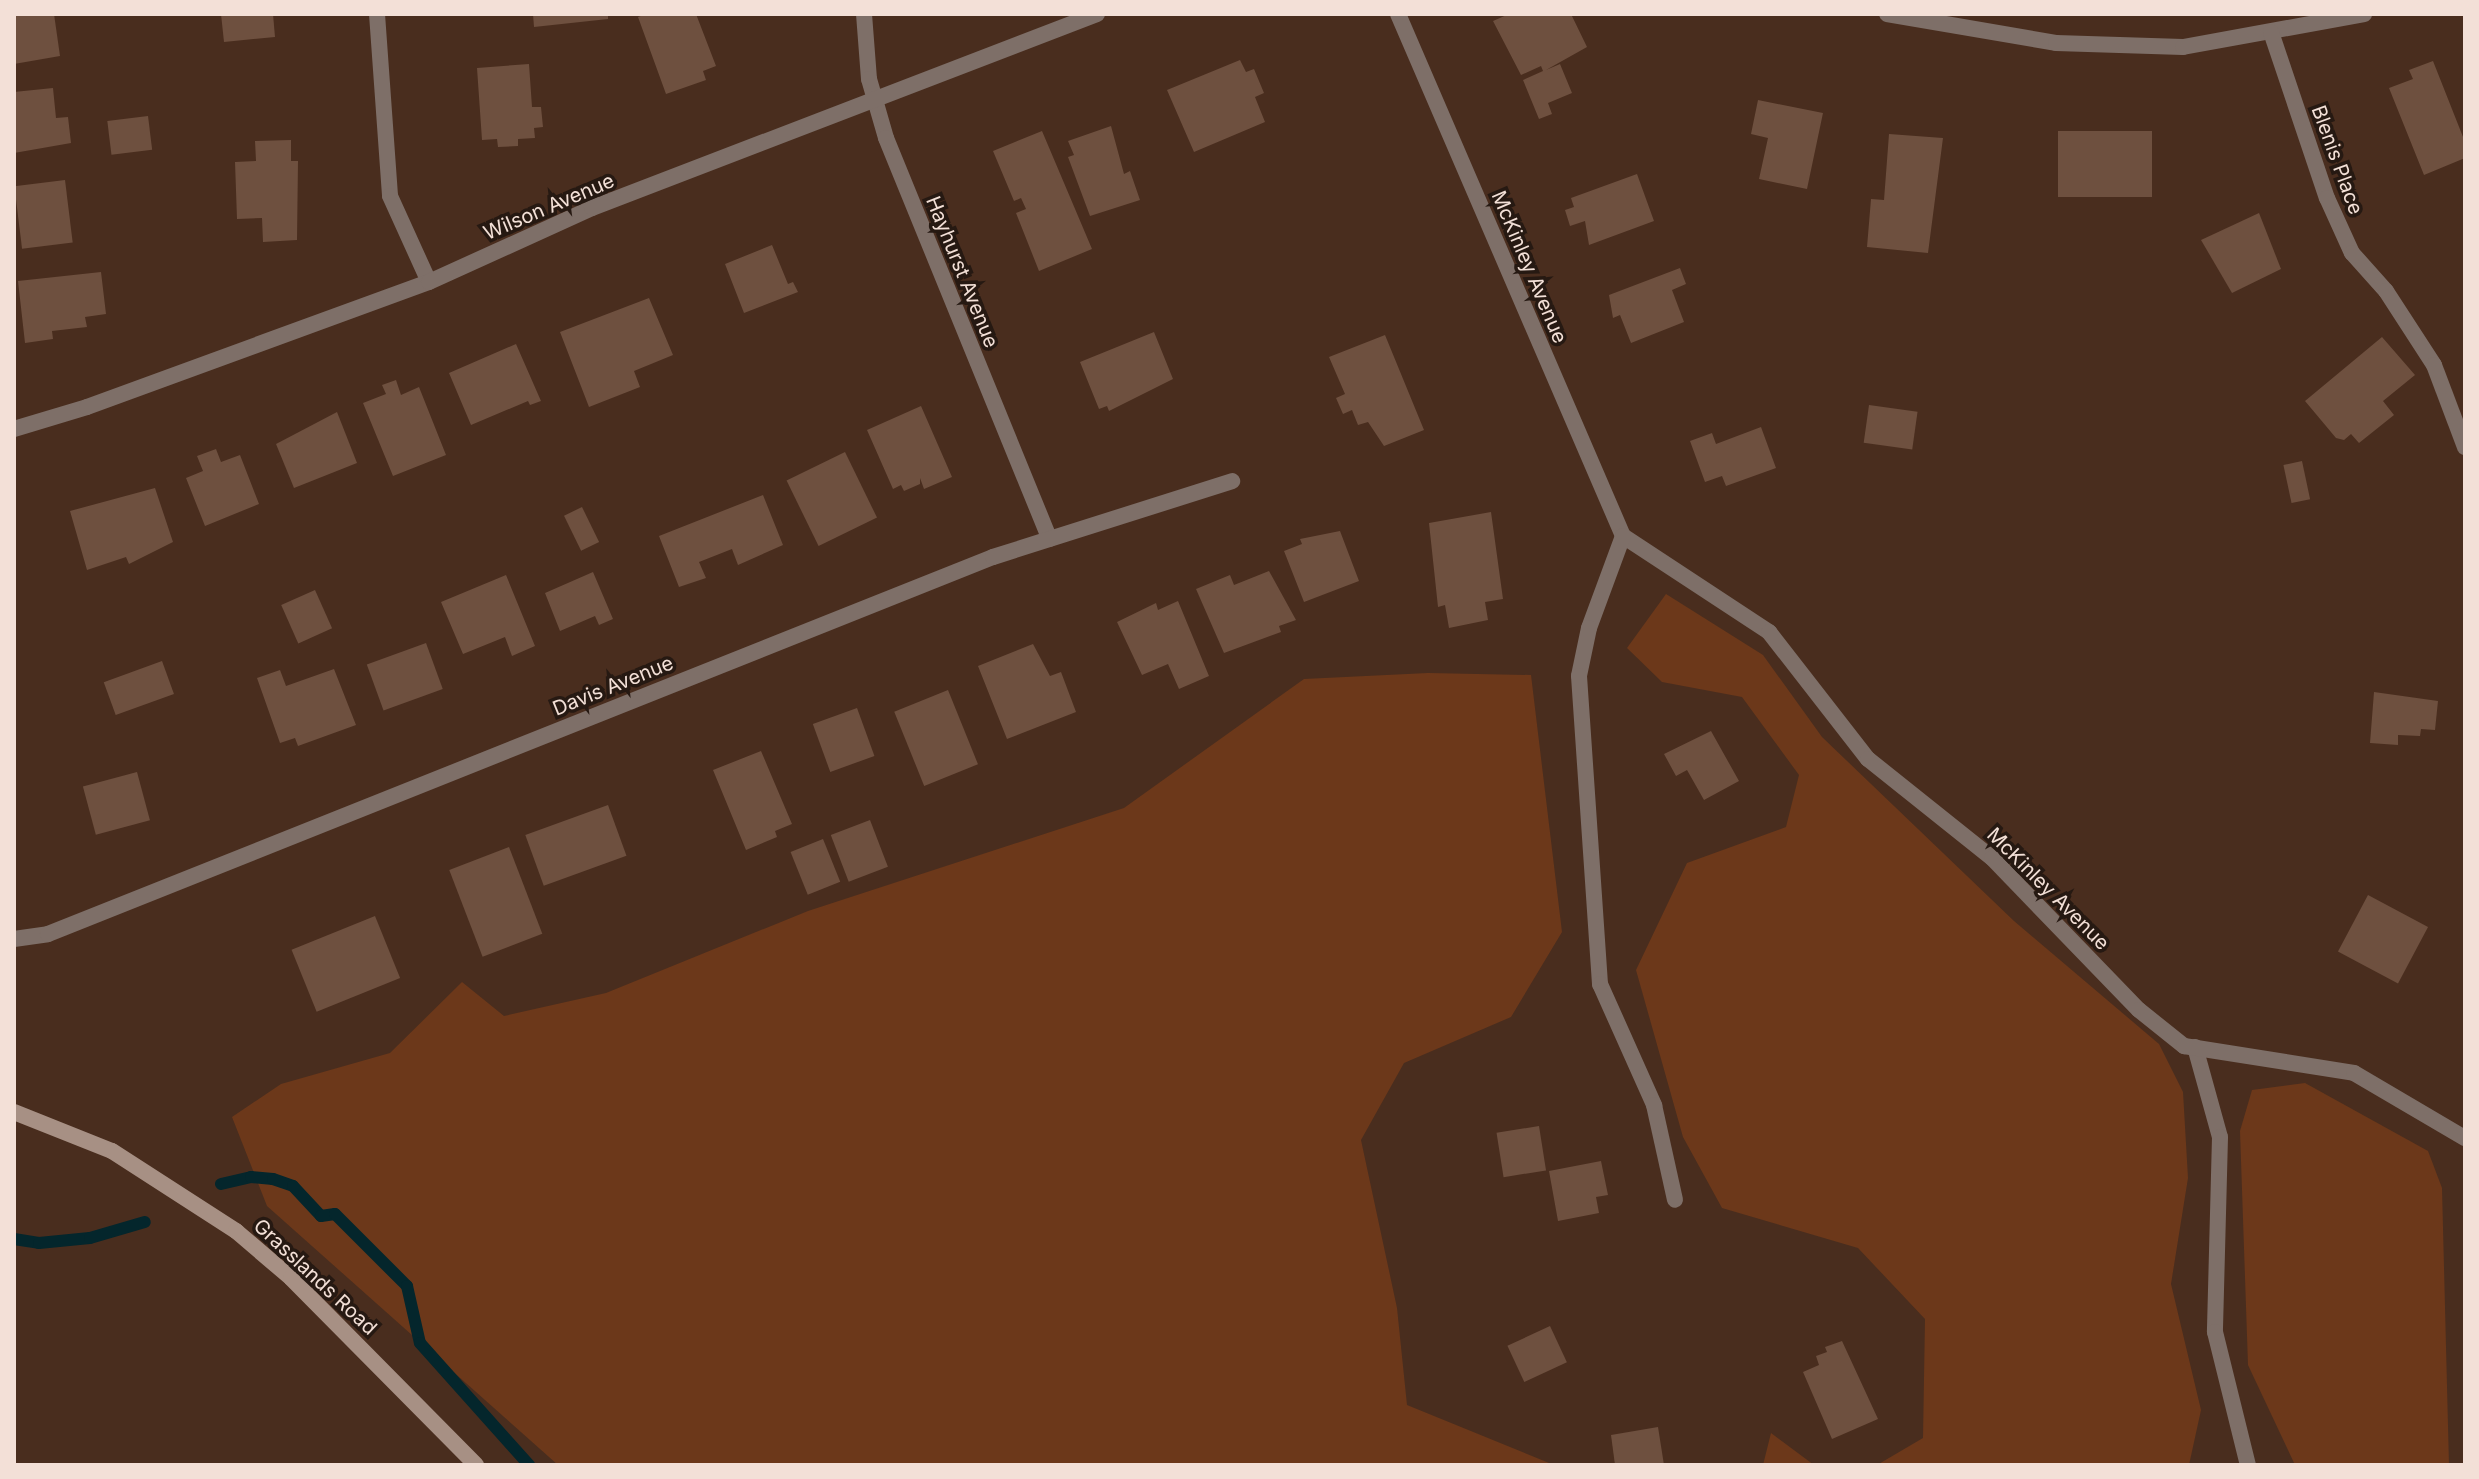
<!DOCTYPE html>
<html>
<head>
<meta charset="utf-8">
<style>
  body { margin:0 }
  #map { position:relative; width:2479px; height:1479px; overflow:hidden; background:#492d1e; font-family:Inter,sans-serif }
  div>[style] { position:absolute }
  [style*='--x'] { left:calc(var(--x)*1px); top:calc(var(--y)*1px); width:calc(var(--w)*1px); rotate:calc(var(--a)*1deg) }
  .green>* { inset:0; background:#6c381a }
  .stream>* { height:12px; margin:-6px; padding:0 6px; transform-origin:6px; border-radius:6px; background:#04262c }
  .building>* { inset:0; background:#6e503f; transform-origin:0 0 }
  .service>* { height:16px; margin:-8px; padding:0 8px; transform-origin:8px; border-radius:8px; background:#7e6f68 }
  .minor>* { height:16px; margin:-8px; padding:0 8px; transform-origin:8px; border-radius:8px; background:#7e6f68 }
  .secondary>* { height:16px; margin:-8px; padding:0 8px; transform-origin:8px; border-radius:8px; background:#a79084 }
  span { translate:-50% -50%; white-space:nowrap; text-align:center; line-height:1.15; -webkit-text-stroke:7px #261912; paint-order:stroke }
  .street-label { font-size:20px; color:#f3e0d7 }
  .frame { position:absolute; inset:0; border:16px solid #f3e0d7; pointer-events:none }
</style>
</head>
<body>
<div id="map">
  <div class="green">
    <i style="clip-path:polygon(1666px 594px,1763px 655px,1822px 737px,2014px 921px,2159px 1044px,2183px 1092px,2188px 1178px,2171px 1284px,2201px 1410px,2189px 1465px,1877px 1465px,1923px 1438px,1925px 1319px,1858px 1248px,1722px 1208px,1683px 1137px,1636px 970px,1687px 863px,1786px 827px,1799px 775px,1742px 697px,1662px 682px,1627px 648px)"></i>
    <i style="clip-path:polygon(1428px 673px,1531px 675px,1562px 932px,1511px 1017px,1404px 1063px,1361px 1140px,1397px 1308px,1407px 1405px,1554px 1465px,558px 1465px,267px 1206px,232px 1117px,281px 1084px,390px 1053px,462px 982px,504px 1016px,606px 993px,808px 911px,1124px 808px,1304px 679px)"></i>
    <i style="clip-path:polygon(2305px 1083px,2428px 1151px,2442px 1188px,2449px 1465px,2295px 1465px,2248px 1365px,2240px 1131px,2252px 1090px)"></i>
    <i style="clip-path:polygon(1771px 1433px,1814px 1465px,1763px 1465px)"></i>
  </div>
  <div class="stream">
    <i style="--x:221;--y:1184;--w:31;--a:-13"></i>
    <i style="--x:251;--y:1177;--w:22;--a:5"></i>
    <i style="--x:273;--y:1179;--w:21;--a:19"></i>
    <i style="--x:293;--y:1186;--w:41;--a:47"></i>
    <i style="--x:321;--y:1216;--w:14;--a:-8"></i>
    <i style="--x:335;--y:1214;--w:102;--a:45"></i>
    <i style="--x:407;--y:1286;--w:58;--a:77.2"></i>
    <i style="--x:420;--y:1343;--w:164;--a:48.2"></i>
    <i style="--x:14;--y:1239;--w:25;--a:9"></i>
    <i style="--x:39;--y:1243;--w:51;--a:-5.6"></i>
    <i style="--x:90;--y:1238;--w:57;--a:-16.2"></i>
  </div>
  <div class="building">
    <i style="clip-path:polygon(14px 14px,54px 14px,60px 56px,14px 64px)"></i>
    <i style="clip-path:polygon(221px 14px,273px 14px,275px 37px,224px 42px)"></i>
    <i style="clip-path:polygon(533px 14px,608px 14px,608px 19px,534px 27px)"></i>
    <i style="clip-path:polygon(646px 14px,696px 14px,716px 66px,703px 71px,706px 80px,666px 94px,638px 17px)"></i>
    <i style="clip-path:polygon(1509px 14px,1571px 14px,1587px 47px,1546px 70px,1560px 64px,1572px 93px,1548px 103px,1552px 114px,1539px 119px,1523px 80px,1543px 71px,1541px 66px,1521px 75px,1493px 21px)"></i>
    <i style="clip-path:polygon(1240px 60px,1246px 72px,1254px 69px,1264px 93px,1255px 97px,1265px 122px,1194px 152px,1167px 90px)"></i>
    <i style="clip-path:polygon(2433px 61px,2465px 142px,2465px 158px,2424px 175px,2389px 88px,2413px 79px,2409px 70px)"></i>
    <i style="clip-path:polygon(529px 64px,532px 107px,541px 107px,543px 127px,534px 128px,535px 138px,518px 139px,518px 146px,498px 147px,497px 139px,482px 140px,477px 68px)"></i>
    <i style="clip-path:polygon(53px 88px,56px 118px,68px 117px,71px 143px,14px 153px,14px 92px)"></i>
    <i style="clip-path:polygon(1758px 100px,1823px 113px,1807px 189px,1759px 179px,1768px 138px,1751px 134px)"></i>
    <i style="left:148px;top:116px;width:34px;height:41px;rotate:83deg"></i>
    <i style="clip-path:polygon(1111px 126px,1124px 174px,1130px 171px,1140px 200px,1090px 216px,1068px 157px,1074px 155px,1068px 141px)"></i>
    <i style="clip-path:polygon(1042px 131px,1092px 249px,1039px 271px,1016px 213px,1026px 209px,1021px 198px,1014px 201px,993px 151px)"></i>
    <i style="left:2058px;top:131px;width:94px;height:66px"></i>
    <i style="clip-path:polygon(1889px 134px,1943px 138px,1928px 253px,1867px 247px,1871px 199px,1884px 200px)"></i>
    <i style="clip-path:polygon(291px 140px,291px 161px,298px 161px,297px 240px,263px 242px,262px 218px,237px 219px,235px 162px,256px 161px,255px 141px)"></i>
    <i style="clip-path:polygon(1637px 174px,1654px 221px,1589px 245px,1585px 221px,1570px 226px,1565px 210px,1574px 207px,1571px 198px)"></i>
    <i style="left:65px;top:180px;width:63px;height:51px;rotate:83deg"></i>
    <i style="clip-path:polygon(2259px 213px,2281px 269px,2232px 293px,2201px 240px)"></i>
    <i style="clip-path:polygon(772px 245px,788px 284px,793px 282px,798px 292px,744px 313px,725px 264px)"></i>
    <i style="clip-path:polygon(1680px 268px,1686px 284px,1672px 290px,1684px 322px,1631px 343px,1620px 315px,1613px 318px,1609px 295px)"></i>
    <i style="clip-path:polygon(101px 272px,106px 314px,85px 317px,87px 327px,52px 331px,53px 339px,25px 343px,18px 281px)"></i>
    <i style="clip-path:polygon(649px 298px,673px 355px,634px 371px,640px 387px,589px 407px,560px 332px)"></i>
    <i style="clip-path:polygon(1154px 332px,1173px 379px,1109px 411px,1107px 406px,1099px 409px,1080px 362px)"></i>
    <i style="clip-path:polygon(1385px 335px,1424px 430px,1384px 446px,1368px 422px,1358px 425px,1352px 410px,1343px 414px,1336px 398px,1345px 394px,1329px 357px)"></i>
    <i style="clip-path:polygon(2382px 337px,2415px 375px,2383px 401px,2394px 415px,2359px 443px,2351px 434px,2344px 440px,2336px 438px,2305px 401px)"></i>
    <i style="clip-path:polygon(516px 344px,541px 401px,530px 405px,528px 401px,471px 425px,449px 373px)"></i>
    <i style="clip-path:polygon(396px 380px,401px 395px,419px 387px,446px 455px,393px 476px,363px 403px,386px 394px,382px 385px)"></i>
    <i style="left:1869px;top:405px;width:49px;height:38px;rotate:8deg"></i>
    <i style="clip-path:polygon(921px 406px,952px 477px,924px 489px,920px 478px,920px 484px,904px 491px,901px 485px,893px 489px,867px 430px)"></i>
    <i style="clip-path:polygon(337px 412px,357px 463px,294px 488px,276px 444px)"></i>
    <i style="clip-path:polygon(1761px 427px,1776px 468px,1726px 486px,1722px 476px,1705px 482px,1690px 441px,1712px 433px,1716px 444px)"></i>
    <i style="clip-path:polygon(216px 449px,221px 462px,240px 455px,259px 504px,205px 526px,186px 478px,203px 471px,197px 456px)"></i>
    <i style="left:845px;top:452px;width:73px;height:65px;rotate:64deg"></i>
    <i style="left:2302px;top:461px;width:39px;height:19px;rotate:78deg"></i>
    <i style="clip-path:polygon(155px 488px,173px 542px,129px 564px,126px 557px,87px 570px,70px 511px)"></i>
    <i style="clip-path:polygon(763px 495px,783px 545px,738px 565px,732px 549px,699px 562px,706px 578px,679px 587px,659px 536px)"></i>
    <i style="left:582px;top:507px;width:39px;height:20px;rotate:64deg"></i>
    <i style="clip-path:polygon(1491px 512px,1503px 599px,1485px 602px,1488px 620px,1449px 628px,1445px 605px,1438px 607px,1429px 523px)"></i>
    <i style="clip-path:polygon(1340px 531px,1359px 581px,1304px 602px,1284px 551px,1302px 544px,1300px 539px)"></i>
    <i style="clip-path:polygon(1269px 571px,1296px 620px,1279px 626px,1281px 632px,1224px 653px,1196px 589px,1230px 575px,1234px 585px)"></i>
    <i style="clip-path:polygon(593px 572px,613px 619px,599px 625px,595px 616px,560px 631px,545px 593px)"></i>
    <i style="clip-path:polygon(506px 575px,535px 646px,512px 656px,505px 637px,463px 654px,441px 602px)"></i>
    <i style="left:315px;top:590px;width:42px;height:37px;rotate:66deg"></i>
    <i style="clip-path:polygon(1178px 601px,1209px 676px,1179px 689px,1168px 664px,1142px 675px,1117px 622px,1156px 603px,1158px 610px)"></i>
    <i style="left:426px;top:643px;width:49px;height:63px;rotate:70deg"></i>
    <i style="clip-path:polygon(1033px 644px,1050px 676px,1061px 672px,1076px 712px,1007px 739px,978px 666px)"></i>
    <i style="left:162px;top:661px;width:35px;height:62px;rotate:70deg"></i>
    <i style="clip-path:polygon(334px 669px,356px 725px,298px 746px,295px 738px,280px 743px,257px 678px,280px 670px,286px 686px)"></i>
    <i style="left:948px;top:690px;width:80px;height:58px;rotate:68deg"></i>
    <i style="clip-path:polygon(2374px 692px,2438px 701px,2435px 730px,2421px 729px,2420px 736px,2398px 735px,2398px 745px,2370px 743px)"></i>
    <i style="left:857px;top:708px;width:51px;height:47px;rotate:70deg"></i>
    <i style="clip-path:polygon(1711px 731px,1739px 781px,1704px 800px,1687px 770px,1676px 776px,1664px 754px)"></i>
    <i style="clip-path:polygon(761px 751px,792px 824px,775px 831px,777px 837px,746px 850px,713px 770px)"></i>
    <i style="left:137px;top:772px;width:50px;height:56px;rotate:75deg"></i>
    <i style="left:608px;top:805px;width:54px;height:88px;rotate:70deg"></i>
    <i style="left:870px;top:820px;width:50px;height:42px;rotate:69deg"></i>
    <i style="left:823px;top:839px;width:46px;height:35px;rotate:68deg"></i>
    <i style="left:509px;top:847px;width:93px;height:64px;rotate:69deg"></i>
    <i style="left:2368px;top:895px;width:68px;height:64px;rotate:28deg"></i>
    <i style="left:375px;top:916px;width:67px;height:90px;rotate:68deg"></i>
    <i style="left:1539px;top:1126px;width:45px;height:43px;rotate:81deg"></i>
    <i style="clip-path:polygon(1601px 1161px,1608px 1195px,1596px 1197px,1599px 1213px,1558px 1221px,1549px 1171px)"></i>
    <i style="left:1550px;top:1326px;width:40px;height:47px;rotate:65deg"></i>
    <i style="clip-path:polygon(1842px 1341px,1878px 1419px,1832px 1439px,1803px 1372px,1819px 1365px,1816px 1356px,1827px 1352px,1825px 1347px)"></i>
    <i style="clip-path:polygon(1658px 1427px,1664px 1465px,1615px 1465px,1611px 1435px)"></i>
  </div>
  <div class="service">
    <i style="--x:2195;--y:1047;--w:93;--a:74.5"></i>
    <i style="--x:2220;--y:1137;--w:195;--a:91.5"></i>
    <i style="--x:2215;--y:1332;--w:137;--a:76.1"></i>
  </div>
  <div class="minor">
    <i style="--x:377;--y:14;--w:182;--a:85.9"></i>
    <i style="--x:390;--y:196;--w:94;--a:65.6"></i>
    <i style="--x:864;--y:14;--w:65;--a:85.6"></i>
    <i style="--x:869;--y:79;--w:61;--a:73.9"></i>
    <i style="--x:886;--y:138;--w:433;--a:67.8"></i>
    <i style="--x:1398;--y:14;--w:568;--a:66.68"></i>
    <i style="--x:1623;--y:536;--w:175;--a:33.3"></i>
    <i style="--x:1769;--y:632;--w:161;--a:52.1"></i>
    <i style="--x:1868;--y:759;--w:159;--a:38.6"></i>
    <i style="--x:1992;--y:858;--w:211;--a:46"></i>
    <i style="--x:2139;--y:1010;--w:58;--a:38.7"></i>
    <i style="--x:2184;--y:1046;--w:172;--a:9"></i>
    <i style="--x:2354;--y:1073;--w:129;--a:30.4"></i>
    <i style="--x:1887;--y:14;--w:171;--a:9.7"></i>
    <i style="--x:2056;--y:43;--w:127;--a:1.8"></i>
    <i style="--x:2183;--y:47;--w:184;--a:-10.3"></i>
    <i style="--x:2271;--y:32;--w:175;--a:71.4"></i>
    <i style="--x:2327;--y:198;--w:60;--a:65.6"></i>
    <i style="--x:2352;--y:253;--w:51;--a:48.2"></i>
    <i style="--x:2386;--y:291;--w:88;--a:57"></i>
    <i style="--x:2434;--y:365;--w:88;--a:69.3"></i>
    <i style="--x:14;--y:429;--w:76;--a:-16.8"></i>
    <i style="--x:87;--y:407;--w:364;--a:-20.1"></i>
    <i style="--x:429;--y:282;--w:179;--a:-24.4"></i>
    <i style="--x:592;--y:208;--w:541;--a:-21.01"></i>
    <i style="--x:1623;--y:536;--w:98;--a:110.3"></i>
    <i style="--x:1589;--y:628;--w:49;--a:101.8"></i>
    <i style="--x:1579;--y:676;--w:309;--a:86.1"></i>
    <i style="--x:1600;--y:984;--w:133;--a:65.9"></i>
    <i style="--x:1654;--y:1105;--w:97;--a:77.5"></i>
    <i style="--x:14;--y:939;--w:34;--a:-8"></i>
    <i style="--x:48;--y:934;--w:1017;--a:-21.75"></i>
    <i style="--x:993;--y:557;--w:251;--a:-17.6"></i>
  </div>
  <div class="secondary">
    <i style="--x:14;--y:1112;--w:105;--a:21.7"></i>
    <i style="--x:112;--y:1151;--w:148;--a:32.8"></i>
    <i style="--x:236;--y:1231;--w:72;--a:40.5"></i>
    <i style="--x:291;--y:1278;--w:263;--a:45.3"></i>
  </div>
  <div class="street-label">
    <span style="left:2337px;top:160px;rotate:70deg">Blenis Place</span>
    <span style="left:549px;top:207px;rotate:-23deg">Wilson Avenue</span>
    <span style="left:1529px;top:267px;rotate:67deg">McKinley Avenue</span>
    <span style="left:962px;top:272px;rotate:68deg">Hayhurst Avenue</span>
    <span style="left:613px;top:686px;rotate:-22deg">Davis Avenue</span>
    <span style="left:2048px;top:889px;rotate:45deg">McKinley Avenue</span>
    <span style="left:315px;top:1277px;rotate:43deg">Grasslands Road</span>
  </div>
  <div class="frame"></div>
</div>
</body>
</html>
